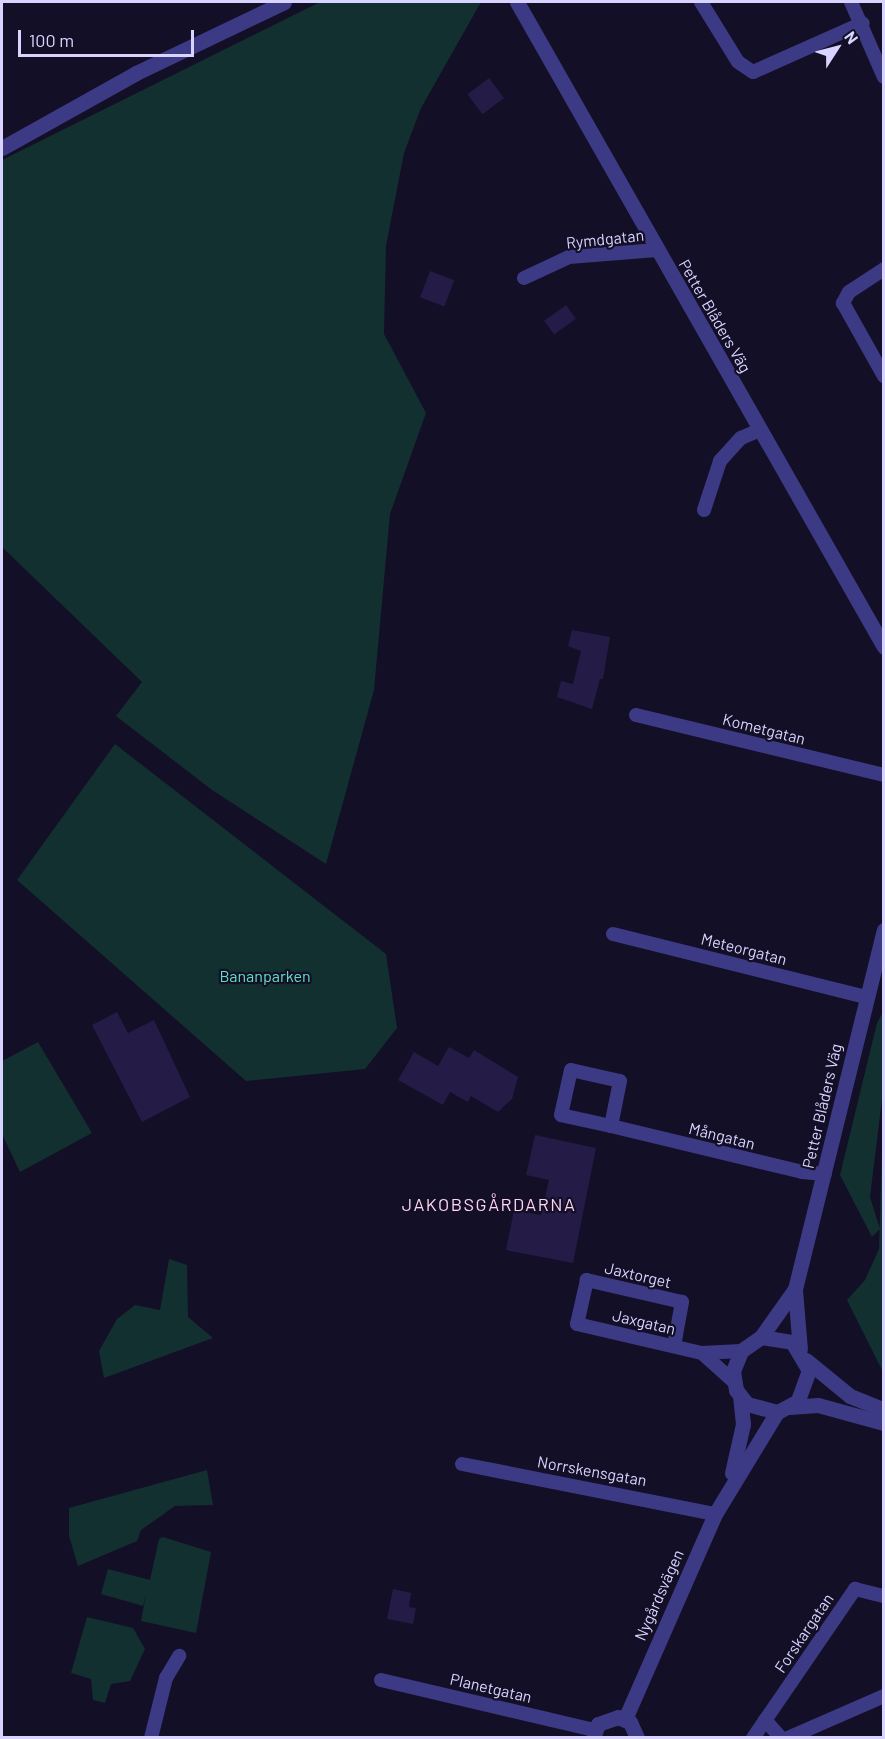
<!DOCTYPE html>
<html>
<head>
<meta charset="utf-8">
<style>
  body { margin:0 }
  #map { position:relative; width:885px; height:1739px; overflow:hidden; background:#130f26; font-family:Barlow,sans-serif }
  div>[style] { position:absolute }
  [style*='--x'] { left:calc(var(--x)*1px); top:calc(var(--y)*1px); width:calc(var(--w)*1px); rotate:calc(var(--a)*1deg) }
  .green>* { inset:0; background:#12302f }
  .building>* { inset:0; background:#241b47; transform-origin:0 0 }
  .minor>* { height:14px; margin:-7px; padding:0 7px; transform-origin:7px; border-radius:7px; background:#3d3a85 }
  .tertiary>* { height:15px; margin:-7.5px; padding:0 7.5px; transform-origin:7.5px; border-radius:7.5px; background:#3d3a85 }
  span { translate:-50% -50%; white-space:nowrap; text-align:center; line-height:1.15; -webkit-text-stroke:4.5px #130f26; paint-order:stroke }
  .street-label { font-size:16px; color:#d9d4ff }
  .park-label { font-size:16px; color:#5fe0c0 }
  .neighbourhood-label { font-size:18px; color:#ffd6f0; letter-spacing:1.5px }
  .frame { position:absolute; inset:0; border:3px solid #d9d4ff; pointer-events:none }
  .north { position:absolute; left:807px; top:18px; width:60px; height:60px; -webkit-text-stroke:4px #130f26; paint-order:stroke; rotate:54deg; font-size:16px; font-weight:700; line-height:24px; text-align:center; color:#d9d4ff }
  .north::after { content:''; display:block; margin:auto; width:21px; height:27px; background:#d9d4ff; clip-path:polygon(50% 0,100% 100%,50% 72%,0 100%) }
  .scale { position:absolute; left:18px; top:30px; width:176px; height:27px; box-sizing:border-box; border:3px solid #d9d4ff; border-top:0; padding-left:8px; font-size:18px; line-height:21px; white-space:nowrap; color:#d9d4ff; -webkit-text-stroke:4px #130f26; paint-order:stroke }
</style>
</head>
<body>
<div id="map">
  <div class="green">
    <i style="clip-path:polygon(320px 2px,481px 2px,421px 108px,404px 153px,386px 246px,384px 334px,426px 413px,390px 514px,374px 690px,326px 864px,212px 790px,116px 716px,142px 682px,2px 547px,2px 160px)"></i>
    <i style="clip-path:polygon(115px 744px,386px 954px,397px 1028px,365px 1069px,246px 1081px,17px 880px)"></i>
    <i style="clip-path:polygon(883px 1012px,883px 1091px,870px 1197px,880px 1229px,872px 1237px,840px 1175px,877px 1023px)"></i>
    <i style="clip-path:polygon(38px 1042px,92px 1133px,20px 1172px,2px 1134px,2px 1061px)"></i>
    <i style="clip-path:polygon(883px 1114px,883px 1372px,847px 1300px,865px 1280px,879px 1249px)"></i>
    <i style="clip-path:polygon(169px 1259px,187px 1265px,188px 1317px,213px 1338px,104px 1378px,99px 1351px,117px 1319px,135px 1305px,160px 1310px)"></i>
    <i style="clip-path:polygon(207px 1470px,213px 1505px,175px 1506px,141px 1530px,137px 1541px,78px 1566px,69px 1536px,69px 1508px)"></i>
    <i style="clip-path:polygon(163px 1537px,211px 1552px,196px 1633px,141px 1621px,146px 1594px,143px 1606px,101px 1594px,108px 1569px,150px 1580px,159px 1539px)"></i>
    <i style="clip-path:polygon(87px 1617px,133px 1628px,145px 1649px,130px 1681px,111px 1684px,105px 1703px,93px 1700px,91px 1679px,71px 1673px)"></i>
  </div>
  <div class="building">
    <i style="left:489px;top:78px;width:25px;height:27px;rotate:53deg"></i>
    <i style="left:430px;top:271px;width:26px;height:28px;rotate:21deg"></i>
    <i style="left:566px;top:305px;width:17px;height:27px;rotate:54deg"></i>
    <i style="clip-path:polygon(572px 630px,610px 637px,603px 679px,600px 679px,592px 709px,557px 697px,561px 681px,573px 684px,581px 651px,568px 646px)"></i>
    <i style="clip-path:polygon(117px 1012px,128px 1033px,154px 1020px,190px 1097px,142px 1122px,92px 1025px)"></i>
    <i style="clip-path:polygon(449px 1047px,469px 1058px,474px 1050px,518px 1077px,512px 1099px,498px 1112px,471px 1096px,468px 1102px,450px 1092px,443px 1105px,398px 1080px,414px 1052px,438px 1066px)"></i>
    <i style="clip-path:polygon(535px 1135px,596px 1148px,573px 1263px,506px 1250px,514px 1210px,541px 1215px,549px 1180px,526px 1175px)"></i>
    <i style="clip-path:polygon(393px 1589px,411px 1593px,409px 1607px,416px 1608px,413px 1624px,387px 1619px)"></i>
  </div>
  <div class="minor">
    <i style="--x:701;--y:2;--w:70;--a:58.3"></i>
    <i style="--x:738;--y:62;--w:18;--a:34"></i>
    <i style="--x:753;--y:72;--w:120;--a:-24"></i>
    <i style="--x:851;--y:2;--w:82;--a:66.3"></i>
    <i style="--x:884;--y:269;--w:42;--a:146.7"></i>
    <i style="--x:849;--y:292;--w:13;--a:119"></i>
    <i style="--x:843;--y:303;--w:84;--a:60.7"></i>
    <i style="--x:524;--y:278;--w:50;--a:-25"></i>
    <i style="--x:569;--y:257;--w:88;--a:-4.5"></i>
    <i style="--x:704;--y:510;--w:52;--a:-71.9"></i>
    <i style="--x:720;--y:461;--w:31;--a:-48"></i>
    <i style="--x:741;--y:438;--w:21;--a:-23"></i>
    <i style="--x:636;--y:715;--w:255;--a:13.6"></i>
    <i style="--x:613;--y:934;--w:261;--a:14"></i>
    <i style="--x:611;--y:1126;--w:51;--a:-167.6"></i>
    <i style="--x:561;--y:1115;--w:46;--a:-77.5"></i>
    <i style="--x:571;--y:1070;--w:50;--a:12.7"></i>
    <i style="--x:620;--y:1081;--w:46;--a:101.3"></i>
    <i style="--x:611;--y:1126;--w:196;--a:13.5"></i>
    <i style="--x:802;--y:1172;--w:23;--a:5"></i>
    <i style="--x:674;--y:1346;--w:45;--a:-79.7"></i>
    <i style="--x:682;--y:1302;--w:98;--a:-167"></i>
    <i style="--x:587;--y:1280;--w:45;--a:102.8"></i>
    <i style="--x:577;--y:1324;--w:128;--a:13.1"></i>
    <i style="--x:702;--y:1353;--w:39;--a:-3"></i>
    <i style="--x:702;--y:1353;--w:42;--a:42.1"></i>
    <i style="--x:462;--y:1464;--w:258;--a:11.2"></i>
    <i style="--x:381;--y:1680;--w:220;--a:13.2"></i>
    <i style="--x:765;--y:1720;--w:24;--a:48"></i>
    <i style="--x:151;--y:1738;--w:62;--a:-76"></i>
    <i style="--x:166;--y:1678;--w:26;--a:-59"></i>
    <i style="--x:753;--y:1738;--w:181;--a:-55.6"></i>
    <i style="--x:855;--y:1589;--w:30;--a:14"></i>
    <i style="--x:788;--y:1738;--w:105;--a:-23.6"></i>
  </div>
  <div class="tertiary">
    <i style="--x:517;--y:2;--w:742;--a:60.36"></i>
    <i style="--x:2;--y:148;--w:154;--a:-29.2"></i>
    <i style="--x:136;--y:73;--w:164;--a:-25.6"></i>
    <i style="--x:795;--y:1290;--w:59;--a:85.2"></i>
    <i style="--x:761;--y:1337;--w:31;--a:9"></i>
    <i style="--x:792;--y:1342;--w:33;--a:59"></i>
    <i style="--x:809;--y:1370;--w:33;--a:110"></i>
    <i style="--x:798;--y:1401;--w:24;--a:152"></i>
    <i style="--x:777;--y:1412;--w:31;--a:-165"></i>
    <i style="--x:747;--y:1404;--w:18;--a:-128"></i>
    <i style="--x:736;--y:1390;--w:19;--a:-99"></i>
    <i style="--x:733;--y:1371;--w:22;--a:-68"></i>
    <i style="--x:741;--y:1351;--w:24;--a:-35"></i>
    <i style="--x:761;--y:1337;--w:59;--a:-54.7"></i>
    <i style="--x:795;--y:1289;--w:370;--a:-76.1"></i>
    <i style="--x:806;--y:1360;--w:57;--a:39.3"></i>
    <i style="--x:850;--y:1396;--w:37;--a:22"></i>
    <i style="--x:789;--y:1407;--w:29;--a:-4"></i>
    <i style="--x:818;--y:1405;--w:68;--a:15.3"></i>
    <i style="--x:732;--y:1473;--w:50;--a:-77.3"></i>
    <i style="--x:743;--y:1424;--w:27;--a:-96"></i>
    <i style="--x:625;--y:1719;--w:224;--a:-66.3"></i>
    <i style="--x:715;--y:1514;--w:119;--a:-58.7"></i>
    <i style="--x:593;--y:1738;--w:15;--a:-70"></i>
    <i style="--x:598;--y:1724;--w:21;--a:-19"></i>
    <i style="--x:618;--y:1717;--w:13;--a:23"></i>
    <i style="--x:630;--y:1722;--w:17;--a:66"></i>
  </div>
  <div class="street-label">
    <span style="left:605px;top:239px;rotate:-6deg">Rymdgatan</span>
    <span style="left:715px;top:316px;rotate:60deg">Petter Blåders Väg</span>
    <span style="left:764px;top:729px;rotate:14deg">Kometgatan</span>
    <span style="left:744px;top:949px;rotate:14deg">Meteorgatan</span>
    <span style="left:822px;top:1106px;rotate:-77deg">Petter Blåders Väg</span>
    <span style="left:722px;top:1136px;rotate:14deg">Mångatan</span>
    <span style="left:638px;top:1275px;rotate:13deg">Jaxtorget</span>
    <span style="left:644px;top:1322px;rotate:13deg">Jaxgatan</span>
    <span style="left:592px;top:1471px;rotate:10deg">Norrskensgatan</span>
    <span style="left:659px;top:1595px;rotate:-66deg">Nygårdsvägen</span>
    <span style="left:804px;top:1633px;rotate:-56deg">Forskargatan</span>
    <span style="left:491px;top:1688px;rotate:13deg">Planetgatan</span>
  </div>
  <div class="park-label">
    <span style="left:265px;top:976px">Bananparken</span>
  </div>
  <div class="neighbourhood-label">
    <span style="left:489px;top:1204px">JAKOBSGÅRDARNA</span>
  </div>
  <div class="frame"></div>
  <div class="north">N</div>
  <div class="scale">100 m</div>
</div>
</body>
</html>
